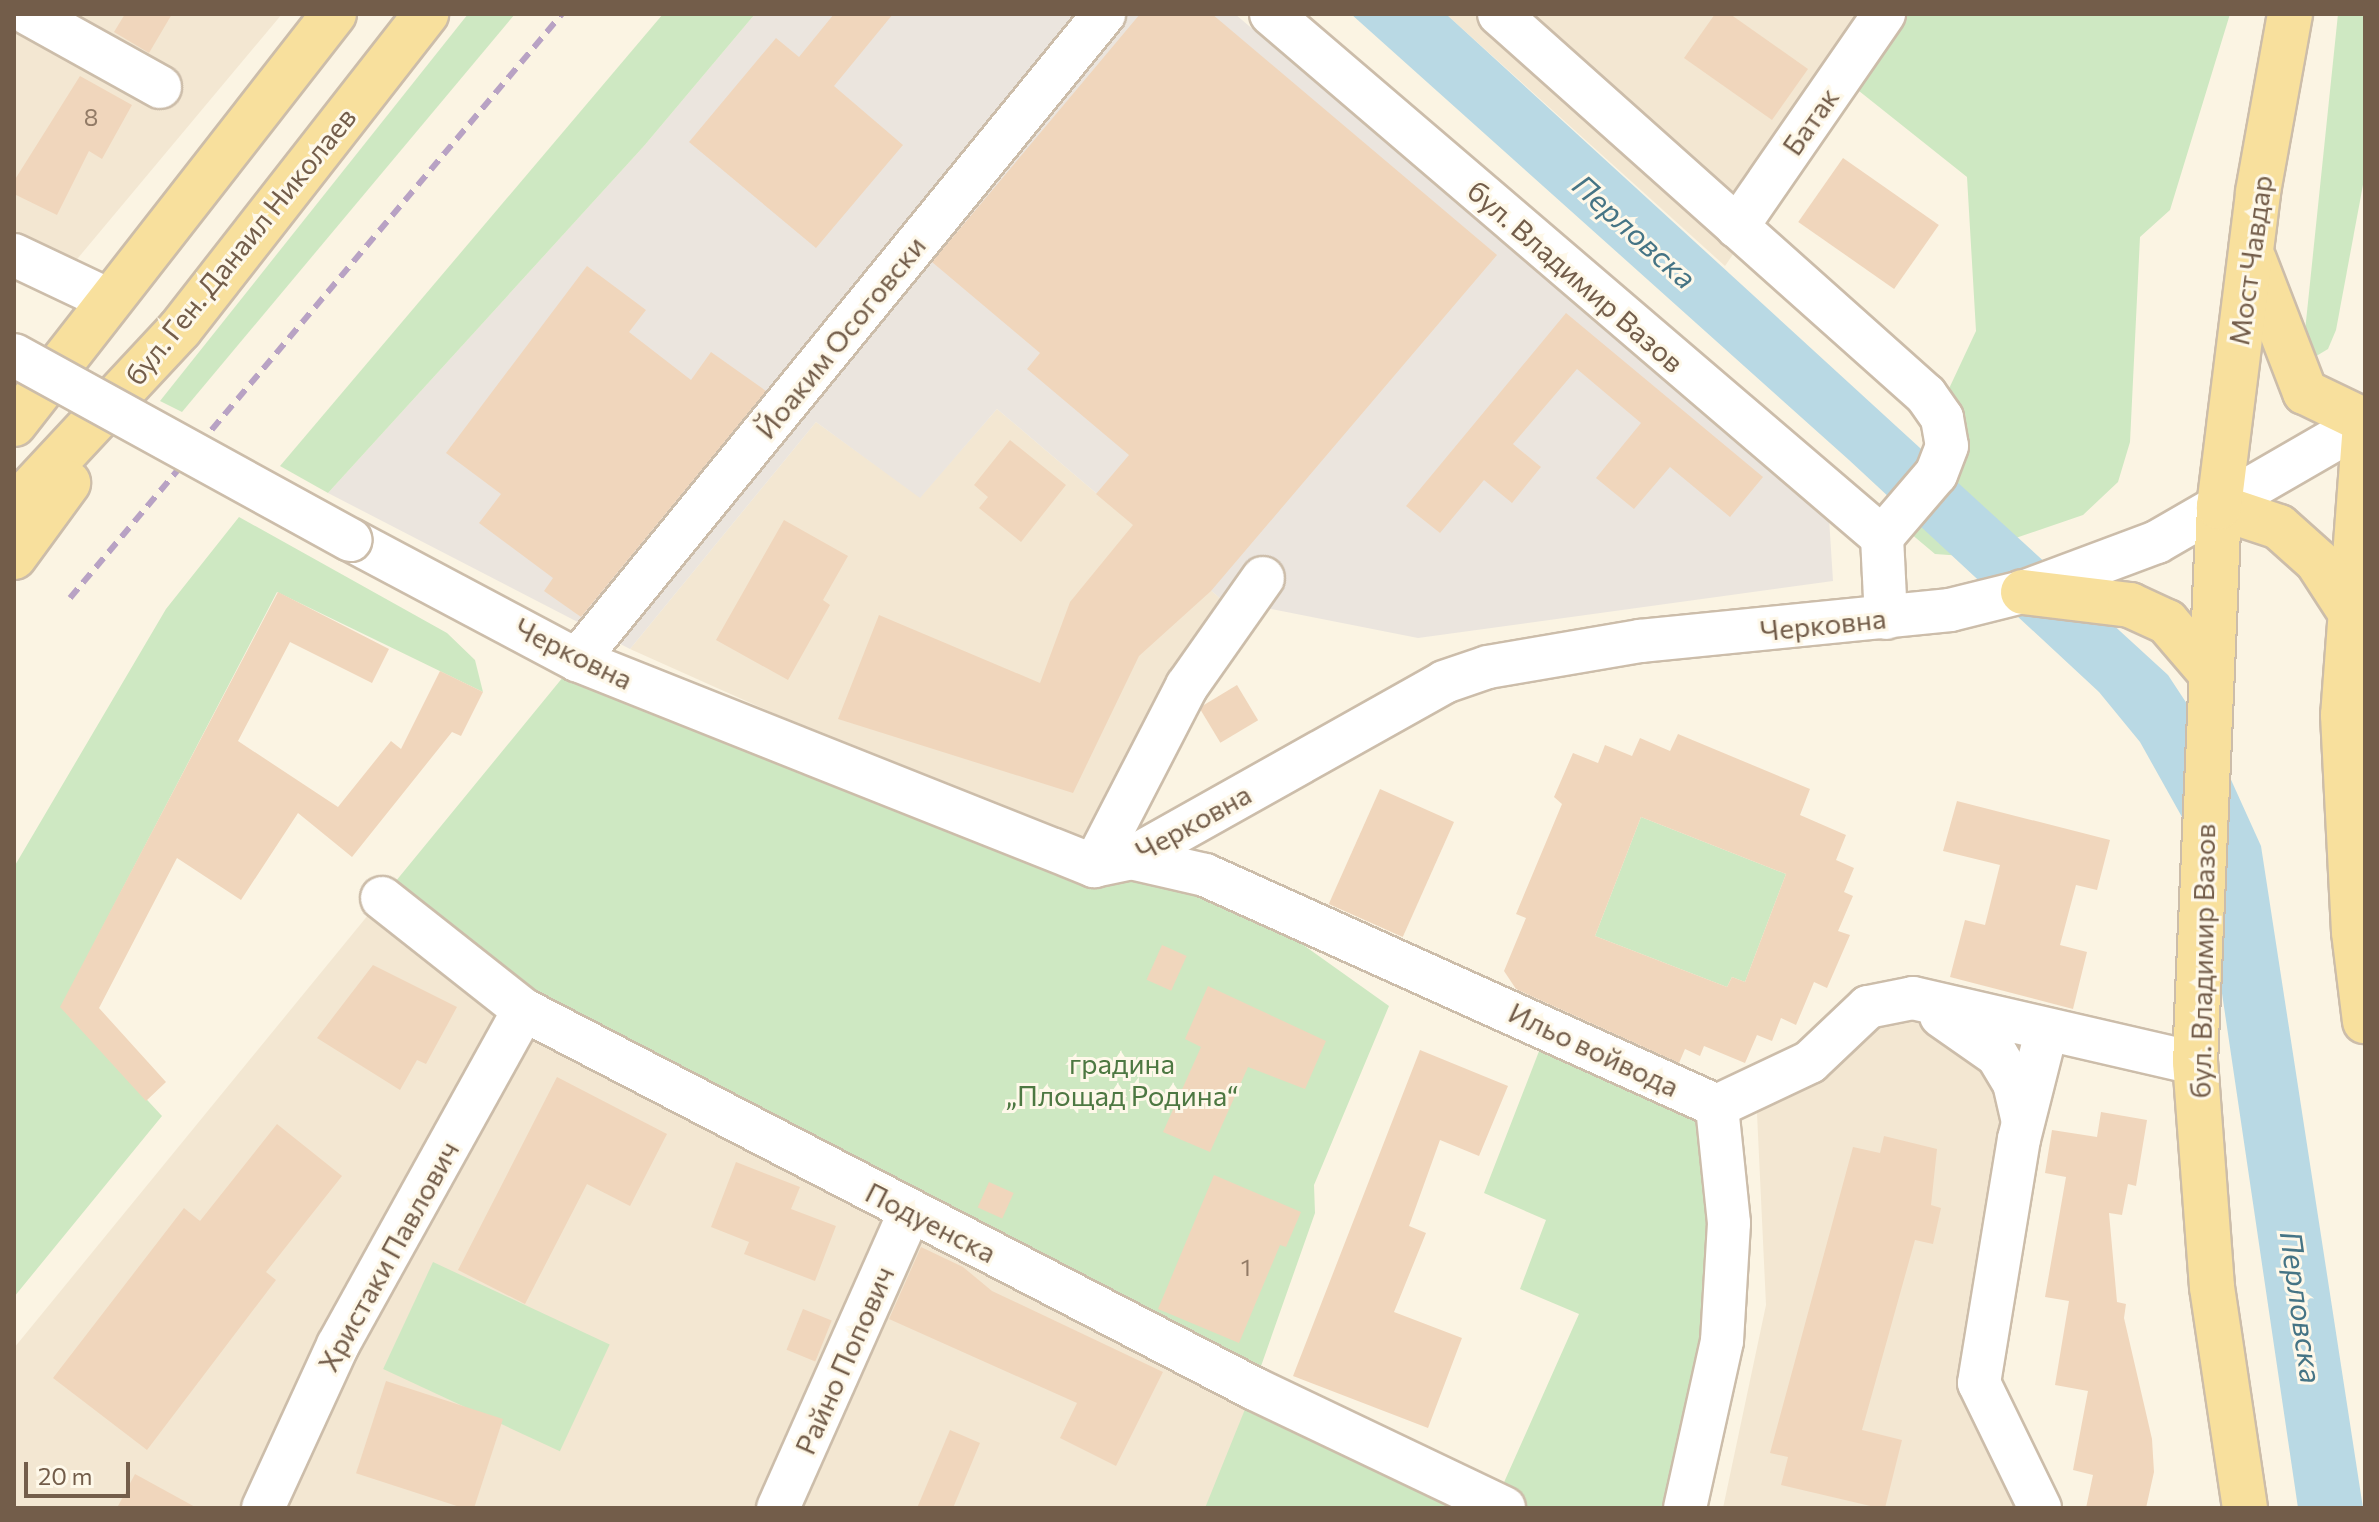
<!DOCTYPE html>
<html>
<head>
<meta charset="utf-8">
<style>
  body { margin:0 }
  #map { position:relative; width:2379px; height:1522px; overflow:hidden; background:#fbf4e3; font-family:Commissioner,sans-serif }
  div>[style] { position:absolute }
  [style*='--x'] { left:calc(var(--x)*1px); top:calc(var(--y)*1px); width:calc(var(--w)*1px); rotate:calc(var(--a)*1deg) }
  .residential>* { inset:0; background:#f3e7d2 }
  .industrial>* { inset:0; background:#ebe5de }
  .green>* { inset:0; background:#cee8c2; transform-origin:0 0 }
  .water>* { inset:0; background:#b9d9e4 }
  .building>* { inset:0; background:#f0d6bc; transform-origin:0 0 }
  .roads { filter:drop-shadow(2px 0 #ccbdaa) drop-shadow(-2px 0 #ccbdaa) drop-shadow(0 2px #ccbdaa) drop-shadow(0 -2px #ccbdaa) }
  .minor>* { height:42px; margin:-21px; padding:0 21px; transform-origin:21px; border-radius:21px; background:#fff }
  .major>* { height:44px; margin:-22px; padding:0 22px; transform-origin:22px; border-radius:22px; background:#f8e09d }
  .rail>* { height:6px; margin-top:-3px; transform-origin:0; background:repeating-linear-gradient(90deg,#b8a2c4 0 12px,transparent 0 20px) }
  .bridges { filter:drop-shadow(2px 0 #ccbdaa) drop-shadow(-2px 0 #ccbdaa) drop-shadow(0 2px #ccbdaa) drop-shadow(0 -2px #ccbdaa) }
  .minor-bridge>* { height:42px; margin:-21px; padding:0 21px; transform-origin:21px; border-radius:21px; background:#fff }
  span { translate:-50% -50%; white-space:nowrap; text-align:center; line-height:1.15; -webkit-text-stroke:6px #fef8e9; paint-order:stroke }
  .number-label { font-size:24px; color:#927b66 }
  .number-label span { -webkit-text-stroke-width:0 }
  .street-label { font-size:28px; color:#735d4a }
  .park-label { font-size:28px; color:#4d7842 }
  .water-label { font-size:30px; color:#457485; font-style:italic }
  .frame { position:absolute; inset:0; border:16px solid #735d4a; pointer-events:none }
  .scale { position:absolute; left:24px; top:1462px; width:106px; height:36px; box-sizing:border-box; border:4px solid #735d4a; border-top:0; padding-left:10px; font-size:24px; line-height:28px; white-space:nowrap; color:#735d4a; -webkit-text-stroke:6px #fef8e9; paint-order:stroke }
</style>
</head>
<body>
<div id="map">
  <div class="residential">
    <i style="clip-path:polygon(14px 14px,282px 14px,73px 264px,14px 236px)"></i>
    <i style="clip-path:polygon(1446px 14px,1897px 14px,1725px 266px)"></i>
    <i style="clip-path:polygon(997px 409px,1221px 599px,1086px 853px,630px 649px,816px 422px,920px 497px)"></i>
    <i style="clip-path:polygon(382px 898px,1255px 1389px,1207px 1508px,14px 1508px,14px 1348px)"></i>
    <i style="clip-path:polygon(1913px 998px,2014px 1083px,1979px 1382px,2040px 1508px,1723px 1508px,1766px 1305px,1756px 1092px)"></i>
  </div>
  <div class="industrial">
    <i style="clip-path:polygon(755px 14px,1235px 14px,1829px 518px,1833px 581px,1418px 638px,1221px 599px,997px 409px,920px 498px,816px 422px,630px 649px,328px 493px,644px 146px)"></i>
  </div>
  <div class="green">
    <i style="clip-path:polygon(468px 14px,515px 14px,182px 412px,160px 401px)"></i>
    <i style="clip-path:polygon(663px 14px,755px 14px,644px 146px,328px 493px,280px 466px)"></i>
    <i style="clip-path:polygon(1897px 14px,2230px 14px,2170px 210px,2140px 237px,2130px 442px,2118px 482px,2083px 515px,1963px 556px,1935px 554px,1910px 533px,1946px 395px,1976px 331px,1967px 177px,1849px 83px)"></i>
    <i style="clip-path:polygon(2338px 14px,2365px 14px,2365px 174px,2336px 330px,2328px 349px,2313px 358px,2305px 331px)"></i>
    <i style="clip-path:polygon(239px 517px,447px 633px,475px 660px,483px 692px,277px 592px,61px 1007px,162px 1116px,14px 1297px,14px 867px,166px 609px)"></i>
    <i style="clip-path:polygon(577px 660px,1035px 846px,1205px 875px,1389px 1006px,1314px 1185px,1315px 1213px,1254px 1386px,1497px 1498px,1579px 1314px,1520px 1289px,1546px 1220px,1484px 1193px,1548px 1028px,1717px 1106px,1729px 1223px,1685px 1508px,1205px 1508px,1254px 1387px,755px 1129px,382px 898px)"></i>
    <i style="clip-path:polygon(1641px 817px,1786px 874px,1745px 982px,1732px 977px,1727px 987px,1595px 936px)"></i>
    <i style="left:433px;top:1262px;width:195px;height:118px;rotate:25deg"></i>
  </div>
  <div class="water">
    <i style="clip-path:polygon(1351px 14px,1446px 14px,2168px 675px,2218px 751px,2261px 846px,2363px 1508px,2298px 1508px,2201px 851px,2140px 742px,2099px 692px,1849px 460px)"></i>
  </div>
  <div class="building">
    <i style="clip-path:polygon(125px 14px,172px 14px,149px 53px,114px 32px)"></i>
    <i style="clip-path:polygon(834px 14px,893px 14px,834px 86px,903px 145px,816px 248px,689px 142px,776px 38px,799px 57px)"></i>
    <i style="clip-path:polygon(1140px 14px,1212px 14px,1497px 255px,1211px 591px,1139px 656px,1073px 793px,838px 719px,879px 615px,1040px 683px,1070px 602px,1133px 525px,1096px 494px,1129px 455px,1027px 369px,1040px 353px,932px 262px)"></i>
    <i style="clip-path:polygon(1715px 14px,1730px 14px,1808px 69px,1772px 120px,1684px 58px)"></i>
    <i style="clip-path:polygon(80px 76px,132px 105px,102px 159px,89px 151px,57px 215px,14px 194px,14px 181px)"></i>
    <i style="left:1843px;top:158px;width:117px;height:78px;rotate:35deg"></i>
    <i style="clip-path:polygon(587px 266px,646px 310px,629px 332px,691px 380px,711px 352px,766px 391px,581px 617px,544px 591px,553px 578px,479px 523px,501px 494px,446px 453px)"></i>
    <i style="clip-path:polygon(1566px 313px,1763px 477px,1730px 517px,1670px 467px,1634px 509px,1596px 478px,1641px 423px,1577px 369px,1513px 444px,1541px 467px,1512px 503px,1484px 480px,1440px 533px,1406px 506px)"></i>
    <i style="clip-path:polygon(1010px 440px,1066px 485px,1021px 542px,979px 508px,988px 497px,974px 485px)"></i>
    <i style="clip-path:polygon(784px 520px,848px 556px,823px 600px,830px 605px,788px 680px,716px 640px)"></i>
    <i style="clip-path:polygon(278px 592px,389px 649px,372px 683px,290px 642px,238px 741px,338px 807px,391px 741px,401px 749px,440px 671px,483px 692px,461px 736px,452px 732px,352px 857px,298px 813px,241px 900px,177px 858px,99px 1008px,166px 1082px,146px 1101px,60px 1007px)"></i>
    <i style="left:1237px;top:685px;width:41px;height:44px;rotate:59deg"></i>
    <i style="clip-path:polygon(evenodd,1678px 734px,1810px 789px,1800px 815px,1846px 835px,1836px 860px,1854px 868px,1844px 892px,1853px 896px,1838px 931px,1850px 935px,1827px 988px,1814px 982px,1796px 1025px,1781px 1018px,1772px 1041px,1757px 1035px,1745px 1063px,1704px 1046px,1700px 1056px,1685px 1049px,1679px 1063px,1516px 989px,1504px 971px,1526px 918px,1516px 914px,1562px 804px,1554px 797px,1573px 753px,1598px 763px,1605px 745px,1632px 756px,1640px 738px,1670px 751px,1678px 734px,1641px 817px,1786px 874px,1745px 982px,1732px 977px,1727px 987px,1595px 936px,1641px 817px)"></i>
    <i style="left:1380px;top:789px;width:81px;height:126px;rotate:24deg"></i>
    <i style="clip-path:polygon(1957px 801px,2110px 840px,2097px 890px,2076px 885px,2060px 945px,2087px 952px,2073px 1009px,1950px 977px,1965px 920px,1985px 925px,2000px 865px,1943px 851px)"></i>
    <i style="left:1162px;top:945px;width:27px;height:38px;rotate:24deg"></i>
    <i style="clip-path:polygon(373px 965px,457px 1007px,426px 1064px,417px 1060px,400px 1090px,317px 1038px)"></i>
    <i style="clip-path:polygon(1208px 986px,1326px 1041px,1305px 1089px,1248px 1067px,1210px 1152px,1163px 1132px,1201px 1047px,1185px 1039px)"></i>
    <i style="clip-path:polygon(1420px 1050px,1508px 1086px,1479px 1156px,1440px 1140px,1409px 1226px,1426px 1233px,1394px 1312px,1462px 1338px,1428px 1428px,1293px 1376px)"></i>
    <i style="clip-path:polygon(557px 1077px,667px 1134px,630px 1206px,587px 1184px,525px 1304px,458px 1270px)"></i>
    <i style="clip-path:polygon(2101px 1112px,2147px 1120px,2136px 1186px,2128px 1184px,2122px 1215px,2109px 1213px,2117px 1302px,2126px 1304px,2124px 1318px,2152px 1439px,2154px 1472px,2146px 1508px,2086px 1508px,2093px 1475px,2073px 1470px,2088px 1391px,2055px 1385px,2069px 1301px,2045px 1297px,2066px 1177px,2045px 1173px,2052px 1130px,2097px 1137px)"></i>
    <i style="clip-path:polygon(277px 1124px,342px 1176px,266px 1272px,276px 1280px,147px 1450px,53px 1378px,184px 1208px,200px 1221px)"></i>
    <i style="clip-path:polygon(1884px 1136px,1937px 1149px,1931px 1205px,1941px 1208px,1933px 1244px,1915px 1240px,1862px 1430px,1902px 1440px,1885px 1508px,1879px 1508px,1781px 1485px,1788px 1457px,1770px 1453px,1853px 1147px,1880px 1153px)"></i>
    <i style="clip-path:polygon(736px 1162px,800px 1187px,791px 1209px,836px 1226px,815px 1281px,744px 1254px,749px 1242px,711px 1227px)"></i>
    <i style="clip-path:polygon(1214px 1175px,1301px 1212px,1286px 1247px,1280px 1245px,1239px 1343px,1158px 1309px)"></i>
    <i style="left:989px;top:1182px;width:27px;height:28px;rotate:24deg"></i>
    <i style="clip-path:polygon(921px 1247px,963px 1267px,992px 1291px,1163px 1372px,1116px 1466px,1060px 1438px,1077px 1403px,889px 1319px)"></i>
    <i style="left:803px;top:1309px;width:31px;height:44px;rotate:22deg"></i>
    <i style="left:386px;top:1381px;width:123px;height:97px;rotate:18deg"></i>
    <i style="clip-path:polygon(950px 1430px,980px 1443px,953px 1508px,917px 1508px)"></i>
    <i style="clip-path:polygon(135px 1474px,197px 1508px,117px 1508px)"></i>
  </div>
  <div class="roads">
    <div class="minor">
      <i style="--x:29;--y:14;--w:150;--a:29.1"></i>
      <i style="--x:1271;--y:14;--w:804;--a:40.56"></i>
      <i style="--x:1499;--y:14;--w:572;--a:41.74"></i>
      <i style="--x:1926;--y:395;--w:28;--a:55"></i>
      <i style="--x:1942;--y:418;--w:28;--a:80"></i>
      <i style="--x:1947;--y:446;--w:30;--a:111"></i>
      <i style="--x:1936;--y:474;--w:83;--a:130.6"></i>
      <i style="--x:1882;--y:537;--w:81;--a:87.2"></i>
      <i style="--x:1737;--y:227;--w:259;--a:-55.4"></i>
      <i style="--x:14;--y:255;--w:101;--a:25.3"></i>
      <i style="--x:351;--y:540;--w:256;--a:28"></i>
      <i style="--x:577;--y:660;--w:557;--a:21.72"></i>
      <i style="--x:1094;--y:866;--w:38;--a:-12"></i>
      <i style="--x:1131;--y:858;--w:359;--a:-29.3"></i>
      <i style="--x:1444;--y:682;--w:46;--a:-18.8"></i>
      <i style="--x:1488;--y:667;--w:154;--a:-9.7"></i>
      <i style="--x:1640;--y:641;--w:312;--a:-5.7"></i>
      <i style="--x:1950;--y:610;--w:75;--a:-13.9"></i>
      <i style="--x:2023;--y:592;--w:143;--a:-20.5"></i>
      <i style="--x:2157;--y:542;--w:240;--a:-30"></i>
      <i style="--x:577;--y:660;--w:834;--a:-50.79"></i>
      <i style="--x:1131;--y:858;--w:76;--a:12.9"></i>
      <i style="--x:1205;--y:875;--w:562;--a:24.28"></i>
      <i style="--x:1717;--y:1106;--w:103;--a:-25.3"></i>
      <i style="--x:1810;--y:1062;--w:80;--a:-43.5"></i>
      <i style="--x:1868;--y:1007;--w:46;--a:-11.3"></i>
      <i style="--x:1913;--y:998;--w:289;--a:13"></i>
      <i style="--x:1094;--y:866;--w:203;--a:-62.7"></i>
      <i style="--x:1187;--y:686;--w:132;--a:-54.9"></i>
      <i style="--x:382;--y:898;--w:181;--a:38.3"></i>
      <i style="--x:524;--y:1010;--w:823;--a:27.41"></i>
      <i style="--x:1255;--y:1389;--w:276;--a:25.5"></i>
      <i style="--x:1941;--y:1016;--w:68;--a:34.9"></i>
      <i style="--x:1997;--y:1055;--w:33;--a:59"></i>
      <i style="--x:2014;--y:1083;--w:39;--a:77"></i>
      <i style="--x:263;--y:1508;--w:179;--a:-65.3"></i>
      <i style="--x:338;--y:1345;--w:383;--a:-61"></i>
      <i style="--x:778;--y:1508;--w:324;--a:-66"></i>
      <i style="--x:1685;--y:1508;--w:171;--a:-77.5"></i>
      <i style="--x:1722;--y:1341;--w:118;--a:-86.6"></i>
      <i style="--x:1729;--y:1223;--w:118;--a:-95.9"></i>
      <i style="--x:2040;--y:1508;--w:139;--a:-116"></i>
      <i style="--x:1979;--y:1383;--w:247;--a:-80.7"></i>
      <i style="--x:2019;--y:1139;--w:110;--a:-75.8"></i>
    </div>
    <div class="major">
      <i style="--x:2254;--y:260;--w:142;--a:68.9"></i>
      <i style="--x:2305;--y:392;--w:67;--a:25.8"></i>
      <i style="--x:14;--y:424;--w:520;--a:-52.03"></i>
      <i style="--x:2365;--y:424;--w:292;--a:94.3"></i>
      <i style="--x:2343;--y:715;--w:217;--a:87.1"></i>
      <i style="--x:2354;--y:932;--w:90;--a:83"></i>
      <i style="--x:14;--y:507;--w:243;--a:-47"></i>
      <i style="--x:180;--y:329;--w:400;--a:-52"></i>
      <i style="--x:2219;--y:507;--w:63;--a:18.4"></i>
      <i style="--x:2279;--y:527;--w:51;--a:41.8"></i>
      <i style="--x:2317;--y:561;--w:57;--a:57.1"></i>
      <i style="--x:14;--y:557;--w:92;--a:-53.9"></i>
      <i style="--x:2023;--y:592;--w:108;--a:6.9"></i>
      <i style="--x:2130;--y:605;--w:41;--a:24.7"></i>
      <i style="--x:2167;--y:622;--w:66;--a:49.3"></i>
      <i style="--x:2245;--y:1508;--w:223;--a:-98.5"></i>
      <i style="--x:2212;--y:1287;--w:225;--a:-94.3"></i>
      <i style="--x:2195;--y:1063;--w:557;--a:-87.53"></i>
      <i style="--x:2219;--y:507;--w:317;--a:-82.9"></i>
      <i style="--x:2258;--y:192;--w:181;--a:-79.8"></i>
    </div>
  </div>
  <div class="rail">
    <i style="--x:70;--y:598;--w:764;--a:-49.89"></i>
  </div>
  <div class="bridges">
    <div class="minor-bridge">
      <i style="--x:14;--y:355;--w:384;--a:28.8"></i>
    </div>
  </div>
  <div class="number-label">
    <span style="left:91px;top:117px">8</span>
    <span style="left:1246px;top:1267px">1</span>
  </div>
  <div class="street-label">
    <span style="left:1810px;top:121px;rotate:-55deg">Батак</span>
    <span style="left:240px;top:246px;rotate:-51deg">бул. Ген. Данаил Николаев</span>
    <span style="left:2250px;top:260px;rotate:-82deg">Мост Чавдар</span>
    <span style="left:1576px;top:276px;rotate:41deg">бул. Владимир Вазов</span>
    <span style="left:840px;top:337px;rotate:-51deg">Йоаким Осоговски</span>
    <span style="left:1823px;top:624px;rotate:-6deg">Черковна</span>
    <span style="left:574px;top:653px;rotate:26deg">Черковна</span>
    <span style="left:1193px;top:822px;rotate:-29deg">Черковна</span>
    <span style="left:2202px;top:961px;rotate:-89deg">бул. Владимир Вазов</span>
    <span style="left:1594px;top:1049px;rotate:25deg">Ильо войвода</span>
    <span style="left:931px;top:1222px;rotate:27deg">Подуенска</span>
    <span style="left:388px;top:1256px;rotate:-61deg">Христаки Павлович</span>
    <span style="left:844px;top:1360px;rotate:-66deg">Райно Попович</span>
  </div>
  <div class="park-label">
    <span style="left:1122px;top:1079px">градина<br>„Площад Родина“</span>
  </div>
  <div class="water-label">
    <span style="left:1635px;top:231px;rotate:42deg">Перловска</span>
    <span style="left:2302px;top:1307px;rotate:82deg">Перловска</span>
  </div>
  <div class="frame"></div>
  <div class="scale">20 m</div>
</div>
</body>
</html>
